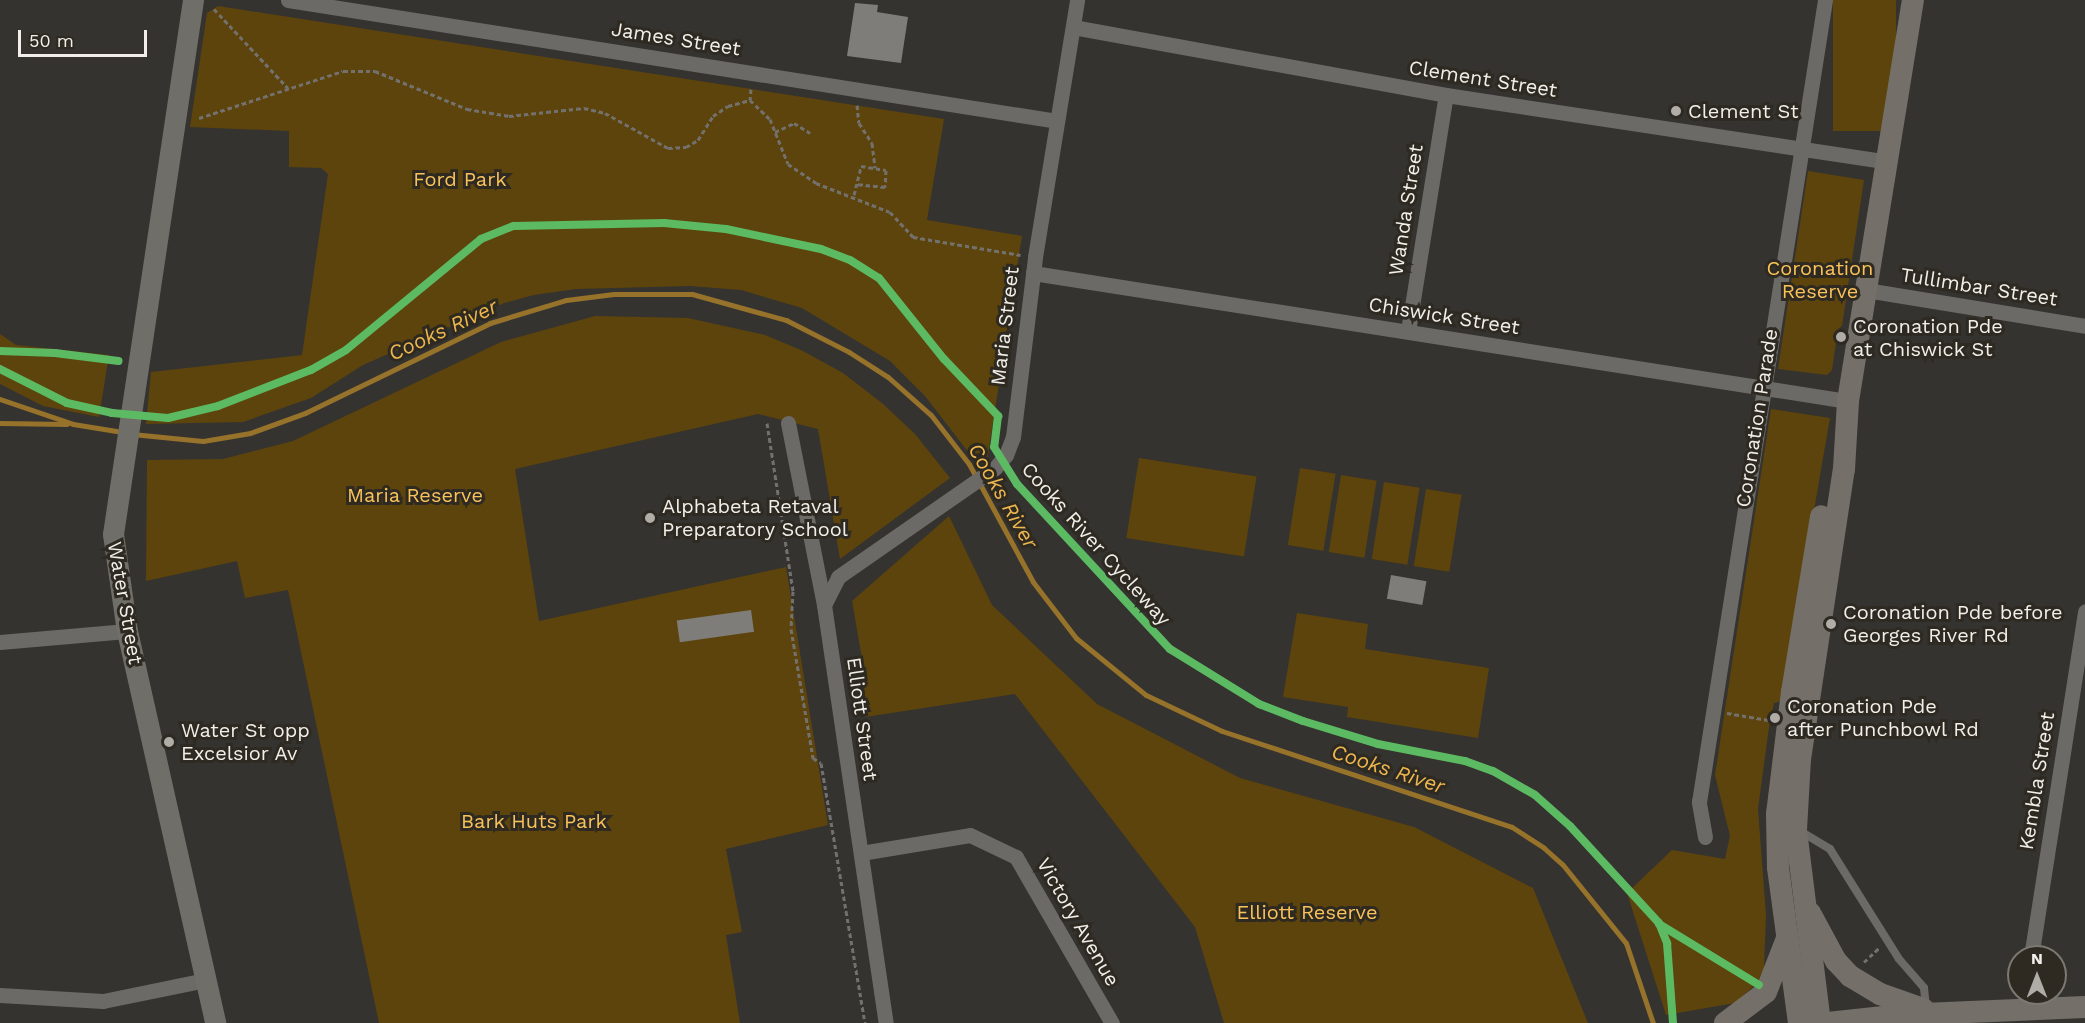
<!DOCTYPE html>
<html>
<head>
<meta charset="utf-8">
<style>
  body { margin:0 }
  #map { position:relative; width:2085px; height:1023px; overflow:hidden; background:#35332f; font-family:"Work Sans",sans-serif }
  div>[style] { position:absolute }
  [style*='--x'] { left:calc(var(--x)*1px); top:calc(var(--y)*1px); width:calc(var(--w)*1px); rotate:calc(var(--a)*1deg) }
  .green>* { inset:0; background:#5d440c; transform-origin:0 0 }
  .stream>* { height:5px; margin:-2.5px; padding:0 2.5px; transform-origin:2.5px; border-radius:2.5px; background:#96722a }
  .building>* { inset:0; background:#7f7d79; transform-origin:0 0 }
  .path>* { height:3px; margin-top:-1.5px; transform-origin:0; background:repeating-linear-gradient(90deg,#73716e 0 4.5px,transparent 0 7.5px) }
  .service>* { height:8px; margin:-4px; padding:0 4px; transform-origin:4px; border-radius:4px; background:#6c6a67 }
  .minor>* { height:15px; margin:-7.5px; padding:0 7.5px; transform-origin:7.5px; border-radius:7.5px; background:#6c6a67 }
  .secondary>* { height:21px; margin:-10.5px; padding:0 10.5px; transform-origin:10.5px; border-radius:10.5px; background:#706e68 }
  .primary>* { height:22px; margin:-11px; padding:0 11px; transform-origin:11px; border-radius:11px; background:#746f69 }
  .cycleway>* { height:8px; margin:-4px; padding:0 4px; transform-origin:4px; border-radius:4px; background:#5cba63 }
  .dots>* { width:16px; height:16px; translate:-50% -50%; box-sizing:border-box; border:3px solid #2e2a22; border-radius:50% }
  span { translate:-50% -50%; white-space:nowrap; text-align:center; line-height:1.15; -webkit-text-stroke:6px #2e2a22; paint-order:stroke }
  .street-label { font-size:20px; color:#f2efea }
  .poi-label { font-size:20px; color:#f2efea }
  .left { translate:0 -50%; text-align:left }
  .park-label { font-size:20px; color:#fac35a }
  .water-label { font-size:21px; color:#eeb74e; font-style:italic }
  .north { position:absolute; left:2007px; top:945px; width:60px; height:60px; box-sizing:border-box; background:#2e2a22; border:2px solid #7c7972; border-radius:50%; rotate:0deg; font-size:16px; font-weight:700; line-height:24px; text-align:center; color:#f2efea }
  .north::after { content:''; display:block; margin:auto; width:21px; height:27px; background:#b0ada9; clip-path:polygon(50% 0,100% 100%,50% 72%,0 100%) }
  .scale { position:absolute; left:18px; top:30px; width:129px; height:27px; box-sizing:border-box; border:3px solid #f2efea; border-top:0; padding-left:8px; font-size:18px; line-height:21px; white-space:nowrap; color:#f2efea; -webkit-text-stroke:4px #2e2a22; paint-order:stroke }
</style>
</head>
<body>
<div id="map">
  <div class="green">
    <i style="left:1833px;top:0;width:63px;height:131px"></i>
    <i style="clip-path:polygon(218px 6px,944px 119px,927px 220px,1022px 236px,987px 461px,979px 466px,925px 396px,890px 361px,802px 308px,741px 290px,690px 286px,576px 289px,534px 295px,504px 303px,363px 365px,311px 398px,243px 422px,146px 424px,151px 372px,302px 355px,328px 174px,321px 168px,289px 167px,289px 131px,190px 127px,207px 13px)"></i>
    <i style="clip-path:polygon(1808px 171px,1864px 180px,1842px 326px,1838px 329px,1832px 370px,1827px 375px,1778px 369px)"></i>
    <i style="clip-path:polygon(595px 316px,688px 318px,765px 335px,801px 350px,843px 373px,882px 403px,915px 434px,950px 478px,840px 559px,818px 429px,758px 414px,515px 469px,539px 621px,786px 567px,828px 825px,726px 849px,742px 932px,726px 935px,740px 1023px,379px 1023px,288px 590px,245px 598px,237px 561px,146px 581px,147px 460px,223px 459px,293px 441px,501px 342px)"></i>
    <i style="clip-path:polygon(0 334px,16px 345px,109px 355px,99px 417px,43px 406px,0 384px)"></i>
    <i style="clip-path:polygon(1771px 409px,1830px 418px,1781px 701px,1774px 703px,1769px 727px,1758px 809px,1766px 915px,1764px 968px,1757px 983px,1735px 1003px,1666px 1015px,1627px 893px,1672px 850px,1725px 859px,1730px 836px,1715px 775px)"></i>
    <i style="left:1139px;top:458px;width:119px;height:81px;rotate:9deg"></i>
    <i style="left:1300px;top:468px;width:36px;height:78px;rotate:9deg"></i>
    <i style="left:1341px;top:475px;width:36px;height:78px;rotate:9deg"></i>
    <i style="left:1384px;top:482px;width:36px;height:78px;rotate:9deg"></i>
    <i style="left:1426px;top:489px;width:36px;height:78px;rotate:9deg"></i>
    <i style="clip-path:polygon(949px 516px,992px 605px,1097px 704px,1240px 778px,1414px 827px,1533px 888px,1588px 1023px,1224px 1023px,1195px 927px,1015px 694px,865px 717px,864px 670px,852px 601px)"></i>
    <i style="clip-path:polygon(1297px 613px,1368px 624px,1365px 649px,1489px 668px,1478px 738px,1347px 717px,1348px 707px,1283px 697px)"></i>
  </div>
  <div class="stream">
    <i style="--x:0;--y:399;--w:77;--a:18.9"></i>
    <i style="--x:73;--y:424;--w:50;--a:9.3"></i>
    <i style="--x:0;--y:423;--w:67;--a:0.9"></i>
    <i style="--x:132;--y:434;--w:71;--a:5.6"></i>
    <i style="--x:203;--y:441;--w:48;--a:-9.7"></i>
    <i style="--x:250;--y:433;--w:59;--a:-20"></i>
    <i style="--x:305;--y:413;--w:206;--a:-25.9"></i>
    <i style="--x:490;--y:323;--w:79;--a:-16.8"></i>
    <i style="--x:566;--y:300;--w:48;--a:-7.1"></i>
    <i style="--x:614;--y:294;--w:78;--a:0"></i>
    <i style="--x:692;--y:294;--w:98;--a:15.5"></i>
    <i style="--x:786;--y:320;--w:71;--a:26.9"></i>
    <i style="--x:849;--y:352;--w:46;--a:32.7"></i>
    <i style="--x:888;--y:377;--w:57;--a:41.5"></i>
    <i style="--x:931;--y:415;--w:62;--a:52.2"></i>
    <i style="--x:969;--y:464;--w:134;--a:61.5"></i>
    <i style="--x:1033;--y:582;--w:71;--a:52.5"></i>
    <i style="--x:1076;--y:638;--w:90;--a:39.2"></i>
    <i style="--x:1146;--y:695;--w:84;--a:25.3"></i>
    <i style="--x:1222;--y:731;--w:305;--a:18.3"></i>
    <i style="--x:1512;--y:827;--w:38;--a:33"></i>
    <i style="--x:1544;--y:848;--w:25;--a:42"></i>
    <i style="--x:1563;--y:865;--w:100;--a:51.1"></i>
    <i style="--x:1626;--y:943;--w:84;--a:71.4"></i>
  </div>
  <div class="building">
    <i style="clip-path:polygon(855px 3px,878px 5px,877px 12px,908px 17px,901px 63px,847px 56px)"></i>
    <i style="left:1391px;top:575px;width:36px;height:24px;rotate:10deg"></i>
    <i style="left:751px;top:610px;width:22px;height:75px;rotate:82deg"></i>
  </div>
  <div class="path">
    <i style="--x:214;--y:9;--w:108;--a:46.9"></i>
    <i style="--x:751;--y:89;--w:11;--a:95"></i>
    <i style="--x:750;--y:100;--w:28;--a:44"></i>
    <i style="--x:770;--y:119;--w:48;--a:68.2"></i>
    <i style="--x:788;--y:164;--w:34;--a:34"></i>
    <i style="--x:816;--y:183;--w:79;--a:21.4"></i>
    <i style="--x:890;--y:212;--w:34;--a:47"></i>
    <i style="--x:913;--y:237;--w:109;--a:9.5"></i>
    <i style="--x:857;--y:105;--w:18;--a:84"></i>
    <i style="--x:859;--y:123;--w:24;--a:57"></i>
    <i style="--x:872;--y:143;--w:25;--a:83"></i>
    <i style="--x:199;--y:118;--w:151;--a:-18.1"></i>
    <i style="--x:343;--y:71;--w:32;--a:0"></i>
    <i style="--x:375;--y:71;--w:100;--a:22.4"></i>
    <i style="--x:467;--y:109;--w:43;--a:9.5"></i>
    <i style="--x:509;--y:116;--w:75;--a:-6.1"></i>
    <i style="--x:584;--y:108;--w:22;--a:13"></i>
    <i style="--x:605;--y:113;--w:72;--a:29.1"></i>
    <i style="--x:668;--y:148;--w:18;--a:-3"></i>
    <i style="--x:686;--y:147;--w:14;--a:-30"></i>
    <i style="--x:698;--y:140;--w:28;--a:-58"></i>
    <i style="--x:713;--y:116;--w:18;--a:-34"></i>
    <i style="--x:728;--y:106;--w:23;--a:-15"></i>
    <i style="--x:775;--y:132;--w:21;--a:-25"></i>
    <i style="--x:794;--y:123;--w:19;--a:32"></i>
    <i style="--x:854;--y:195;--w:30;--a:-76"></i>
    <i style="--x:861;--y:166;--w:25;--a:9"></i>
    <i style="--x:886;--y:170;--w:17;--a:93"></i>
    <i style="--x:885;--y:187;--w:27;--a:-174"></i>
    <i style="--x:767;--y:423;--w:170;--a:81.2"></i>
    <i style="--x:793;--y:591;--w:38;--a:93"></i>
    <i style="--x:791;--y:629;--w:131;--a:80.3"></i>
    <i style="--x:813;--y:758;--w:9;--a:32"></i>
    <i style="--x:821;--y:763;--w:264;--a:80.4"></i>
    <i style="--x:1727;--y:713;--w:42;--a:9.7"></i>
    <i style="--x:1864;--y:962;--w:21;--a:-43"></i>
  </div>
  <div class="service">
    <i style="--x:1800;--y:831;--w:35;--a:31"></i>
    <i style="--x:1830;--y:849;--w:130;--a:57.9"></i>
    <i style="--x:1899;--y:959;--w:38;--a:49"></i>
    <i style="--x:1924;--y:988;--w:18;--a:84"></i>
  </div>
  <div class="minor">
    <i style="--x:288;--y:0;--w:778;--a:8.94"></i>
    <i style="--x:1073;--y:27;--w:379;--a:10.3"></i>
    <i style="--x:1446;--y:95;--w:446;--a:8.6"></i>
    <i style="--x:1033;--y:273;--w:825;--a:8.93"></i>
    <i style="--x:1866;--y:290;--w:222;--a:9.3"></i>
    <i style="--x:1408;--y:331;--w:239;--a:-80.9"></i>
    <i style="--x:788;--y:423;--w:186;--a:78.8"></i>
    <i style="--x:824;--y:605;--w:423;--a:81.6"></i>
    <i style="--x:824;--y:605;--w:31;--a:-63"></i>
    <i style="--x:838;--y:577;--w:191;--a:-34.8"></i>
    <i style="--x:995;--y:468;--w:17;--a:-50"></i>
    <i style="--x:1006;--y:455;--w:19;--a:-69"></i>
    <i style="--x:1013;--y:437;--w:181;--a:-83"></i>
    <i style="--x:1035;--y:257;--w:260;--a:-80.7"></i>
    <i style="--x:0;--y:642;--w:127;--a:-5"></i>
    <i style="--x:1705;--y:837;--w:36;--a:-100"></i>
    <i style="--x:1699;--y:802;--w:812;--a:-81.07"></i>
    <i style="--x:861;--y:853;--w:110;--a:-9.4"></i>
    <i style="--x:970;--y:835;--w:51;--a:25.6"></i>
    <i style="--x:1016;--y:857;--w:192;--a:60"></i>
    <i style="--x:2031;--y:957;--w:350;--a:-81.1"></i>
    <i style="--x:0;--y:995;--w:103;--a:3.3"></i>
    <i style="--x:103;--y:1001;--w:104;--a:-11.6"></i>
  </div>
  <div class="secondary">
    <i style="--x:193;--y:0;--w:540;--a:98.52"></i>
    <i style="--x:113;--y:534;--w:98;--a:81.8"></i>
    <i style="--x:127;--y:631;--w:402;--a:77.3"></i>
  </div>
  <div class="primary">
    <i style="--x:1810;--y:913;--w:55;--a:61.6"></i>
    <i style="--x:1836;--y:961;--w:21;--a:47"></i>
    <i style="--x:1850;--y:976;--w:35;--a:31"></i>
    <i style="--x:1880;--y:994;--w:46;--a:19.2"></i>
    <i style="--x:1725;--y:1023;--w:51;--a:-37.1"></i>
    <i style="--x:1766;--y:992;--w:55;--a:-68.6"></i>
    <i style="--x:1799;--y:1023;--w:157;--a:-97.7"></i>
    <i style="--x:1778;--y:867;--w:53;--a:-91.1"></i>
    <i style="--x:1777;--y:814;--w:123;--a:-83"></i>
    <i style="--x:1792;--y:692;--w:178;--a:-80.6"></i>
    <i style="--x:1820;--y:1023;--w:194;--a:-97.1"></i>
    <i style="--x:1796;--y:830;--w:71;--a:-86.8"></i>
    <i style="--x:1800;--y:759;--w:293;--a:-81.4"></i>
    <i style="--x:1844;--y:469;--w:68;--a:-86.6"></i>
    <i style="--x:1848;--y:401;--w:406;--a:-80.8"></i>
    <i style="--x:1828;--y:1023;--w:72;--a:-6.3"></i>
    <i style="--x:1900;--y:1015;--w:185;--a:-2.5"></i>
  </div>
  <div class="cycleway">
    <i style="--x:0;--y:351;--w:55;--a:2.1"></i>
    <i style="--x:55;--y:353;--w:64;--a:7.1"></i>
    <i style="--x:0;--y:369;--w:75;--a:26.9"></i>
    <i style="--x:67;--y:403;--w:46;--a:12.5"></i>
    <i style="--x:112;--y:413;--w:56;--a:5.1"></i>
    <i style="--x:168;--y:418;--w:51;--a:-13.5"></i>
    <i style="--x:218;--y:406;--w:100;--a:-21.2"></i>
    <i style="--x:311;--y:370;--w:40;--a:-29.7"></i>
    <i style="--x:346;--y:350;--w:175;--a:-39.4"></i>
    <i style="--x:481;--y:239;--w:35;--a:-22"></i>
    <i style="--x:514;--y:226;--w:150;--a:-1.1"></i>
    <i style="--x:664;--y:223;--w:62;--a:5.5"></i>
    <i style="--x:726;--y:229;--w:97;--a:11.9"></i>
    <i style="--x:821;--y:249;--w:31;--a:21"></i>
    <i style="--x:850;--y:260;--w:34;--a:32"></i>
    <i style="--x:879;--y:278;--w:104;--a:51.3"></i>
    <i style="--x:944;--y:359;--w:79;--a:46.5"></i>
    <i style="--x:998;--y:416;--w:31;--a:97"></i>
    <i style="--x:994;--y:447;--w:44;--a:58.1"></i>
    <i style="--x:1017;--y:484;--w:225;--a:47.2"></i>
    <i style="--x:1170;--y:649;--w:105;--a:31.7"></i>
    <i style="--x:1259;--y:704;--w:47;--a:21.1"></i>
    <i style="--x:1303;--y:721;--w:78;--a:17"></i>
    <i style="--x:1378;--y:744;--w:89;--a:11.1"></i>
    <i style="--x:1465;--y:761;--w:30;--a:20"></i>
    <i style="--x:1493;--y:771;--w:48;--a:29.7"></i>
    <i style="--x:1535;--y:795;--w:47;--a:41.5"></i>
    <i style="--x:1570;--y:826;--w:132;--a:47.5"></i>
    <i style="--x:1659;--y:923;--w:22;--a:68"></i>
    <i style="--x:1667;--y:943;--w:80;--a:85.7"></i>
    <i style="--x:1659;--y:924;--w:117;--a:31.4"></i>
  </div>
  <div class="dots">
    <i style="left:1676px;top:111px;background:#b0ada9"></i>
    <i style="left:1841px;top:337px;background:#b0ada9"></i>
    <i style="left:650px;top:518px;background:#b0ada9"></i>
    <i style="left:1831px;top:624px;background:#b0ada9"></i>
    <i style="left:1775px;top:718px;background:#b0ada9"></i>
    <i style="left:169px;top:742px;background:#b0ada9"></i>
  </div>
  <div class="street-label">
    <span style="left:676px;top:39px;rotate:9deg">James Street</span>
    <span style="left:1483px;top:79px;rotate:9deg">Clement Street</span>
    <span style="left:1406px;top:210px;rotate:-81deg">Wanda Street</span>
    <span style="left:1979px;top:287px;rotate:9deg">Tullimbar Street</span>
    <span style="left:1444px;top:316px;rotate:9deg">Chiswick Street</span>
    <span style="left:1005px;top:326px;rotate:-83deg">Maria Street</span>
    <span style="left:1757px;top:418px;rotate:-81deg">Coronation Parade</span>
    <span style="left:1096px;top:544px;rotate:48deg">Cooks River Cycleway</span>
    <span style="left:125px;top:603px;rotate:80deg">Water Street</span>
    <span style="left:862px;top:719px;rotate:82deg">Elliott Street</span>
    <span style="left:2037px;top:781px;rotate:-81deg">Kembla Street</span>
    <span style="left:1078px;top:922px;rotate:60deg">Victory Avenue</span>
  </div>
  <div class="poi-label">
    <span class="left" style="left:1688px;top:111px">Clement St</span>
    <span class="left" style="left:1853px;top:338px">Coronation Pde<br>at Chiswick St</span>
    <span class="left" style="left:662px;top:518px">Alphabeta Retaval<br>Preparatory School</span>
    <span class="left" style="left:1843px;top:624px">Coronation Pde before<br>Georges River Rd</span>
    <span class="left" style="left:1787px;top:718px">Coronation Pde<br>after Punchbowl Rd</span>
    <span class="left" style="left:181px;top:742px">Water St opp<br>Excelsior Av</span>
  </div>
  <div class="park-label">
    <span style="left:460px;top:179px">Ford Park</span>
    <span style="left:1820px;top:280px">Coronation<br>Reserve</span>
    <span style="left:415px;top:495px">Maria Reserve</span>
    <span style="left:534px;top:821px">Bark Huts Park</span>
    <span style="left:1307px;top:912px">Elliott Reserve</span>
  </div>
  <div class="water-label">
    <span style="left:443px;top:330px;rotate:-25deg">Cooks River</span>
    <span style="left:1003px;top:496px;rotate:60deg">Cooks River</span>
    <span style="left:1388px;top:769px;rotate:18deg">Cooks River</span>
  </div>
  <div class="north">N</div>
  <div class="scale">50 m</div>
</div>
</body>
</html>
